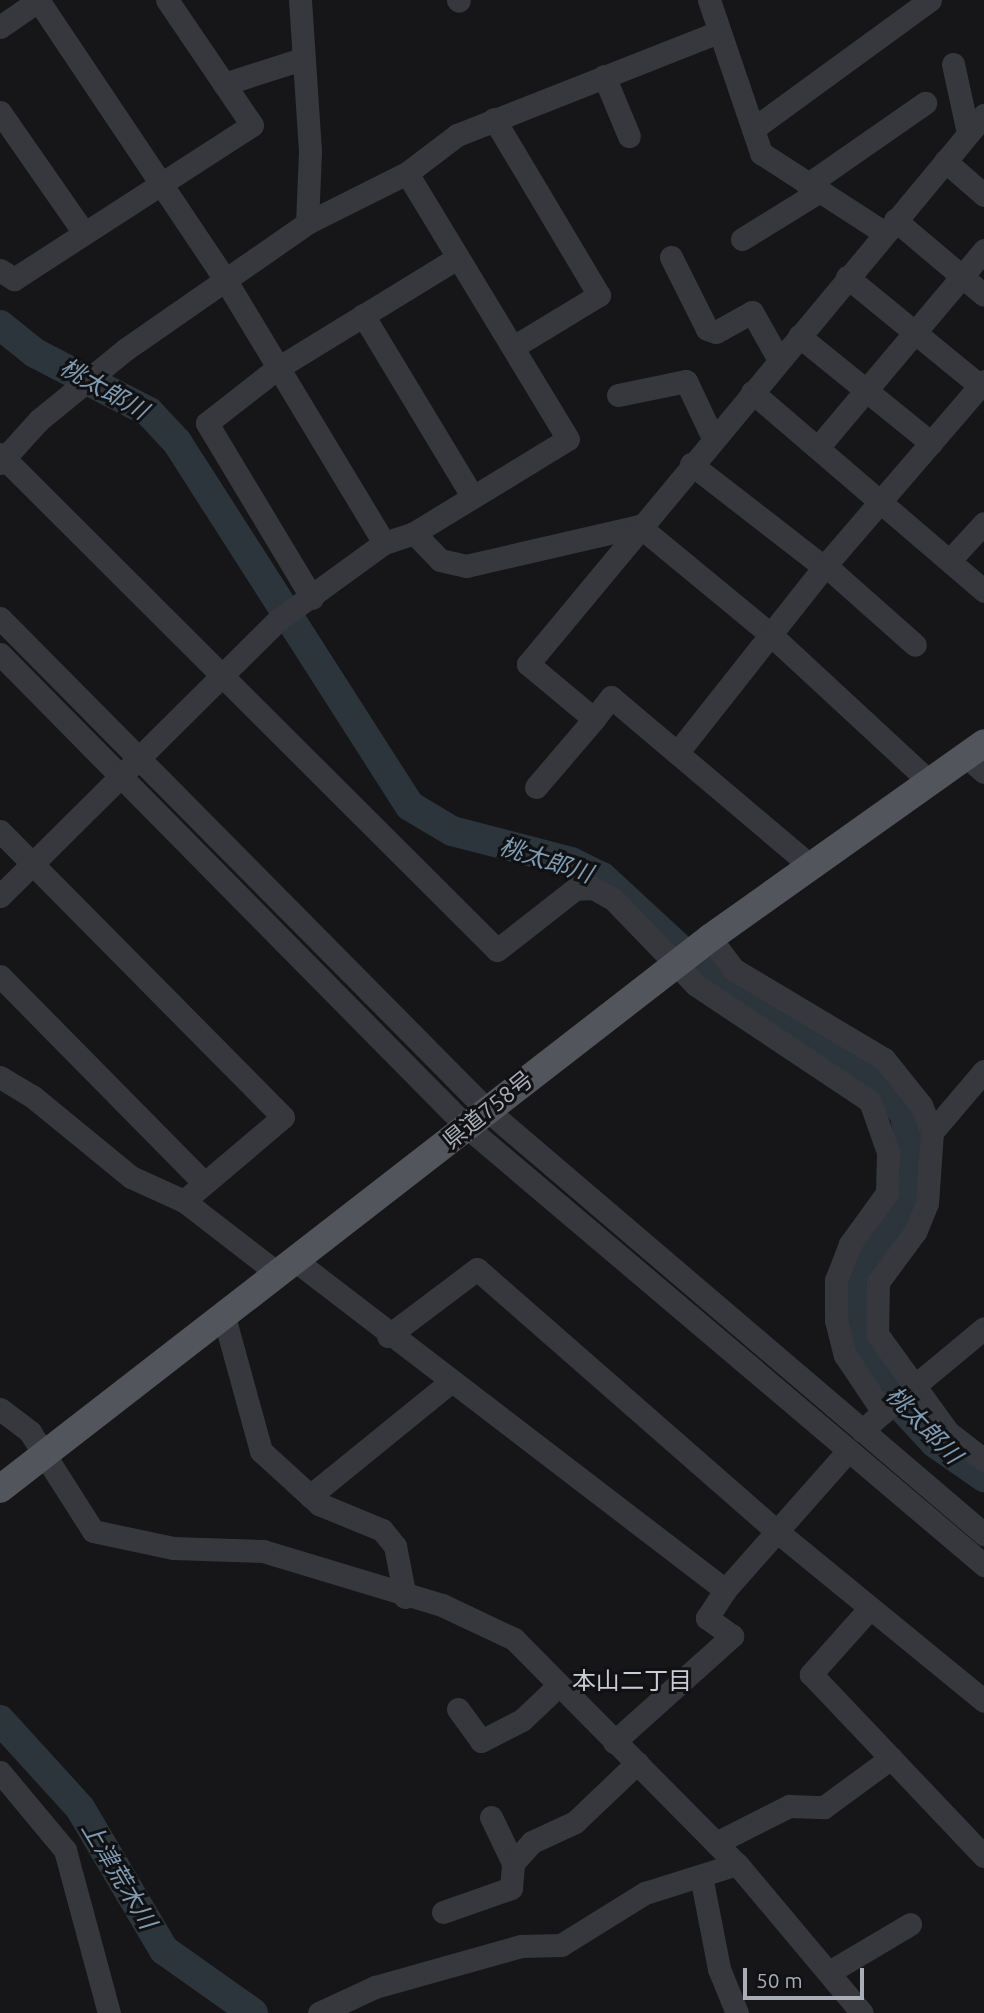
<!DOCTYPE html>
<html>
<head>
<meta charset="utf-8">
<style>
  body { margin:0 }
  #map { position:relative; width:984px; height:2013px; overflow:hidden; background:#161618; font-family:Ubuntu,"Noto Sans JP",sans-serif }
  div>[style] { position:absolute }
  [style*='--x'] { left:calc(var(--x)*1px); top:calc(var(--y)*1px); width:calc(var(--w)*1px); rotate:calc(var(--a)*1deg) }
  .river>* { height:30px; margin:-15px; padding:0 15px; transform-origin:15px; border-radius:15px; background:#2c353c }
  .minor>* { height:23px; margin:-11.5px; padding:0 11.5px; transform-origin:11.5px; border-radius:11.5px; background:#37383d }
  .major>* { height:28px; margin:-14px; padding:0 14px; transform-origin:14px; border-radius:14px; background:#53555c }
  span { translate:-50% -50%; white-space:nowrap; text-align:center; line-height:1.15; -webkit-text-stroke:6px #111113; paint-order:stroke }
  .street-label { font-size:23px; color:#a8adb8 }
  .water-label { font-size:24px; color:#7f9bb3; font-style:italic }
  .neighbourhood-label { font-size:24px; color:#c9ccd4 }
  .scale { position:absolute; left:743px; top:1968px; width:121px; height:32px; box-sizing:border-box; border:4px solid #a8adb8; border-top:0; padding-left:9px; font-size:21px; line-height:24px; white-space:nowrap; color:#a8adb8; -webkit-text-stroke:5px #111113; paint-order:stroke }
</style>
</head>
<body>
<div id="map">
  <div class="river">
    <i style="--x:0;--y:325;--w:45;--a:38.7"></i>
    <i style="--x:35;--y:353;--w:128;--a:27.4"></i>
    <i style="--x:149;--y:412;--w:41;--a:47"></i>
    <i style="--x:177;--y:442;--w:432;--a:57.4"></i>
    <i style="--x:410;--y:806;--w:49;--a:30.8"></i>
    <i style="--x:452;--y:831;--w:123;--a:14.6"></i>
    <i style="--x:571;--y:862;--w:34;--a:26"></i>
    <i style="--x:602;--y:877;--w:144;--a:42.8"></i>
    <i style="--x:708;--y:975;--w:201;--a:31.2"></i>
    <i style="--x:880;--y:1079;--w:44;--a:55.2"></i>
    <i style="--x:905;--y:1115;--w:58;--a:80"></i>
    <i style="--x:915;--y:1172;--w:30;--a:105"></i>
    <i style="--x:907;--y:1201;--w:80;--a:123.3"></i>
    <i style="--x:863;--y:1268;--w:28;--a:108"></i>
    <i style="--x:854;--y:1295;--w:33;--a:87"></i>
    <i style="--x:856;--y:1328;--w:69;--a:64.2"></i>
    <i style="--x:886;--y:1390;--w:72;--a:47.2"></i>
    <i style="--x:935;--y:1443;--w:60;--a:34.8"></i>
    <i style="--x:0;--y:1720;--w:119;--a:47.7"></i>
    <i style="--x:80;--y:1808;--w:165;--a:59.4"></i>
    <i style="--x:164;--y:1950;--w:109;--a:35.3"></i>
  </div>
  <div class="minor">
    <i style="--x:38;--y:0;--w:332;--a:56.2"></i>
    <i style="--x:223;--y:276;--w:312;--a:58.9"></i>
    <i style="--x:300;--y:0;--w:152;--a:86.2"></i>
    <i style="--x:310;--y:152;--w:71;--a:92.4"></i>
    <i style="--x:458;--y:0;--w:1;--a:45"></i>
    <i style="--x:709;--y:0;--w:162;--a:71.2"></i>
    <i style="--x:761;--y:153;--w:145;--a:32.9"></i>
    <i style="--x:0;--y:27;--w:47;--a:-34.7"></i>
    <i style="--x:953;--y:64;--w:71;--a:77.7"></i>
    <i style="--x:604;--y:76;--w:65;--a:67.4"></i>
    <i style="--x:224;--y:84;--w:82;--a:-17.8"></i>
    <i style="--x:0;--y:112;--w:147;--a:55.2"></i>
    <i style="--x:494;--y:119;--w:205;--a:59.2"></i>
    <i style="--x:599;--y:295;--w:100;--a:148.8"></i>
    <i style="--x:753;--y:129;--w:219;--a:-36.1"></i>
    <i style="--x:945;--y:161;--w:52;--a:41.1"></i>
    <i style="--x:807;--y:185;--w:144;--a:-34.8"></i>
    <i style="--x:895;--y:220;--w:116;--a:40.1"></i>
    <i style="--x:742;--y:239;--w:89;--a:-31.7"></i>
    <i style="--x:671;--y:257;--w:80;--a:63.4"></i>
    <i style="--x:707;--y:329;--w:9;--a:18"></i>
    <i style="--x:716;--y:332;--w:41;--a:-29.1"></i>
    <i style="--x:752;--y:312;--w:55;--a:60.6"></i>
    <i style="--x:0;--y:270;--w:17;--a:33"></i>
    <i style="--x:14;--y:279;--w:283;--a:-32.9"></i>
    <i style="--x:252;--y:125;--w:151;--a:-124.2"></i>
    <i style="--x:847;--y:277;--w:172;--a:39.3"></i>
    <i style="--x:363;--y:315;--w:209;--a:58.9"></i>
    <i style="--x:799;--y:336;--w:170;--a:39"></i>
    <i style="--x:752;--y:392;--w:306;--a:40.6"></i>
    <i style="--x:618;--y:395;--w:69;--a:-11.6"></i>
    <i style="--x:686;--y:381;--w:63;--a:64.7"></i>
    <i style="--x:820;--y:445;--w:255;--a:-49.9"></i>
    <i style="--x:0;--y:454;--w:702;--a:44.94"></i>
    <i style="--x:497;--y:950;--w:99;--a:-38"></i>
    <i style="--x:575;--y:889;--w:18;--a:-3"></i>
    <i style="--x:593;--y:888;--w:23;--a:29"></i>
    <i style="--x:613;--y:899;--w:120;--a:46"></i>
    <i style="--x:696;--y:985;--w:209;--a:33.7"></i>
    <i style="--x:870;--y:1101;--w:54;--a:70.6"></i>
    <i style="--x:888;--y:1152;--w:41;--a:91.4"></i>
    <i style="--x:887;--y:1193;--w:63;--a:126"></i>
    <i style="--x:850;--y:1244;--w:39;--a:111"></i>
    <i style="--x:836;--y:1280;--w:40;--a:90"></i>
    <i style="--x:836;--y:1320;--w:36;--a:76"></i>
    <i style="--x:845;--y:1355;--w:69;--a:56.3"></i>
    <i style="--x:883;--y:1412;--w:28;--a:138"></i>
    <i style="--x:0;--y:463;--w:58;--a:-47.8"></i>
    <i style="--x:39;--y:420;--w:112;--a:-39.2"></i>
    <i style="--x:126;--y:349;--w:221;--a:-34.8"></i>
    <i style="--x:307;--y:223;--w:112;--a:-26.6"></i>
    <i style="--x:407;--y:173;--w:63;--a:-37.2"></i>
    <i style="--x:457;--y:135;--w:282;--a:-21.5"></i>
    <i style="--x:691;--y:464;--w:168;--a:37.8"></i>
    <i style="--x:414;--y:533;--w:37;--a:46"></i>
    <i style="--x:440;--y:560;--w:27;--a:13"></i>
    <i style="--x:466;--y:566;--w:178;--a:-13"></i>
    <i style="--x:639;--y:526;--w:170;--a:39.5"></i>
    <i style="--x:770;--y:634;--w:217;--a:42.8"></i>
    <i style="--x:950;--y:560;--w:50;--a:-47.4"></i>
    <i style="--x:825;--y:565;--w:120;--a:41.6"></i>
    <i style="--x:312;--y:598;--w:204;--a:-121"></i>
    <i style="--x:207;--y:423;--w:88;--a:-38"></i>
    <i style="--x:276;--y:369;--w:212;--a:-31.5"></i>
    <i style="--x:0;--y:618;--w:691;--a:45.29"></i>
    <i style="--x:486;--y:1109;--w:655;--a:40.48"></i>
    <i style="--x:0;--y:654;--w:665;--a:45.37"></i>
    <i style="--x:467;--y:1127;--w:678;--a:40.27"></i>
    <i style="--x:677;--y:753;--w:237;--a:-51.7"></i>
    <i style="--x:824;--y:567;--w:245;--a:-49.3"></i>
    <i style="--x:966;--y:756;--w:24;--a:42"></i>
    <i style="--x:536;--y:787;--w:89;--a:-49.5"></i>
    <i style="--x:0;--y:831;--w:402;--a:45.3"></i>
    <i style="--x:283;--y:1117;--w:130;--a:139.7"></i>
    <i style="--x:812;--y:867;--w:263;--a:-139.8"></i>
    <i style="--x:611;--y:697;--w:28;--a:128"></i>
    <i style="--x:594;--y:719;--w:86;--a:-140.2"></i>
    <i style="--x:528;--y:664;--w:714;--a:-50.29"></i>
    <i style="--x:0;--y:896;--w:392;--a:-44.8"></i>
    <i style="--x:278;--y:620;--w:131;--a:-36"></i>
    <i style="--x:384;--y:543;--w:32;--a:-18"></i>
    <i style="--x:414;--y:533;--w:180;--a:-31.4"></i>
    <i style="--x:568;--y:439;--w:311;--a:-121.2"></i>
    <i style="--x:710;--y:938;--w:39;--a:53"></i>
    <i style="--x:733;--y:969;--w:176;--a:30.8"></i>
    <i style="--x:884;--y:1059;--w:59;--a:51.2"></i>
    <i style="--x:921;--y:1105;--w:29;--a:68"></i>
    <i style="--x:932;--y:1132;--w:71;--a:94"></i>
    <i style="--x:927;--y:1203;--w:31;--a:112"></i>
    <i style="--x:915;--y:1232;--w:62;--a:126.5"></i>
    <i style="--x:878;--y:1282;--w:52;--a:91.1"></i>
    <i style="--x:877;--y:1334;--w:121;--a:54.1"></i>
    <i style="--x:948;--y:1432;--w:46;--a:37.9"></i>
    <i style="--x:0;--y:976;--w:286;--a:45.4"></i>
    <i style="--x:0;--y:1077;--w:37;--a:31"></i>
    <i style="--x:32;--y:1096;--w:128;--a:39.3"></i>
    <i style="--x:131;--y:1177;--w:58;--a:24.4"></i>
    <i style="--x:184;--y:1201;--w:118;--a:37.7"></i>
    <i style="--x:932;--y:1132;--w:80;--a:-49.6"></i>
    <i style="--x:296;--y:1261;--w:541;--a:37.48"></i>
    <i style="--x:223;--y:1313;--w:143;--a:74.6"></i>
    <i style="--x:261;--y:1451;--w:79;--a:42.4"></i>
    <i style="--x:319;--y:1504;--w:68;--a:22.4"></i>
    <i style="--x:382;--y:1530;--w:21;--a:51"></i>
    <i style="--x:395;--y:1546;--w:52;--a:78.9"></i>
    <i style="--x:388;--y:1336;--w:111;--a:-37"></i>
    <i style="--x:477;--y:1269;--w:401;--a:41.2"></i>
    <i style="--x:779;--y:1533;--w:265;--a:39.3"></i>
    <i style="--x:0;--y:1409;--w:38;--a:37"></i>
    <i style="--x:30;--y:1432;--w:117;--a:57.5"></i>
    <i style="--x:93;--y:1531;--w:82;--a:12"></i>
    <i style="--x:173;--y:1548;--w:90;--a:1.9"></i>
    <i style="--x:263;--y:1551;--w:187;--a:16.8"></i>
    <i style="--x:442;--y:1605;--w:80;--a:25.3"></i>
    <i style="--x:514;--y:1639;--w:317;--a:45.3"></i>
    <i style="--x:737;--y:1864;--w:194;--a:50"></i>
    <i style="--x:883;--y:1412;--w:131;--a:-39.7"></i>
    <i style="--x:310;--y:1496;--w:179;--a:-39.1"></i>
    <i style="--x:870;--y:1608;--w:89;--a:131.8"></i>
    <i style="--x:811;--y:1674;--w:251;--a:46.5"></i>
    <i style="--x:458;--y:1709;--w:39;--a:54"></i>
    <i style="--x:481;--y:1741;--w:46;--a:-27.1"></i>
    <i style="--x:522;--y:1720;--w:51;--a:-43.4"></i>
    <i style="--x:614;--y:1742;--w:159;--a:-41.9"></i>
    <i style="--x:732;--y:1636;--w:31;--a:-144"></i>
    <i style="--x:707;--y:1618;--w:33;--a:-57"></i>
    <i style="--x:725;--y:1590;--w:184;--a:-48.5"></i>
    <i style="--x:0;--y:1772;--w:102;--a:50.2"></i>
    <i style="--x:65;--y:1850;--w:169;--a:74.9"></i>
    <i style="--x:491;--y:1817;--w:51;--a:64.4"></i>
    <i style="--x:513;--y:1863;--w:28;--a:-48"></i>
    <i style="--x:532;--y:1842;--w:47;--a:-24.9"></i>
    <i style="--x:575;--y:1822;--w:86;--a:-43.6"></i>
    <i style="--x:716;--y:1843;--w:82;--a:-26.9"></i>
    <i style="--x:789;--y:1806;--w:35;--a:2"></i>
    <i style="--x:824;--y:1807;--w:83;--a:-36.2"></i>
    <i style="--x:701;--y:1876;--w:95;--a:79"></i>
    <i style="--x:719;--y:1969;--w:48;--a:67.8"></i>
    <i style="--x:443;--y:1912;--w:72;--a:-19.4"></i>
    <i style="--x:511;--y:1888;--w:25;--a:-85"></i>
    <i style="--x:831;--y:1971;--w:92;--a:-30.7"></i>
    <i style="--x:319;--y:2013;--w:62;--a:-24.9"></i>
    <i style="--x:375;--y:1987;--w:152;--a:-15.7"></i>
    <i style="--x:521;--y:1946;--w:40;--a:-1.4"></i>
    <i style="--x:561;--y:1945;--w:99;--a:-31.8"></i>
    <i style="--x:645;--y:1893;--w:96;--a:-17.5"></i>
  </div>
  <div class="major">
    <i style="--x:0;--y:1489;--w:899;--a:-37.81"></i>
    <i style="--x:710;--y:938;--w:336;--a:-35.4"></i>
  </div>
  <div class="street-label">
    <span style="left:488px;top:1110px;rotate:-39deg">県道758号</span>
  </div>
  <div class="water-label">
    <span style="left:104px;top:389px;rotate:30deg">桃太郎川</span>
    <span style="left:546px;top:860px;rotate:18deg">桃太郎川</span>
    <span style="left:924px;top:1425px;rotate:46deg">桃太郎川</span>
    <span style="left:119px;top:1875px;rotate:59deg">上津荒木川</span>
  </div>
  <div class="neighbourhood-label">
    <span style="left:632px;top:1681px">本山二丁目</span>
  </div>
  <div class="scale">50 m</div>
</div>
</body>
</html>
